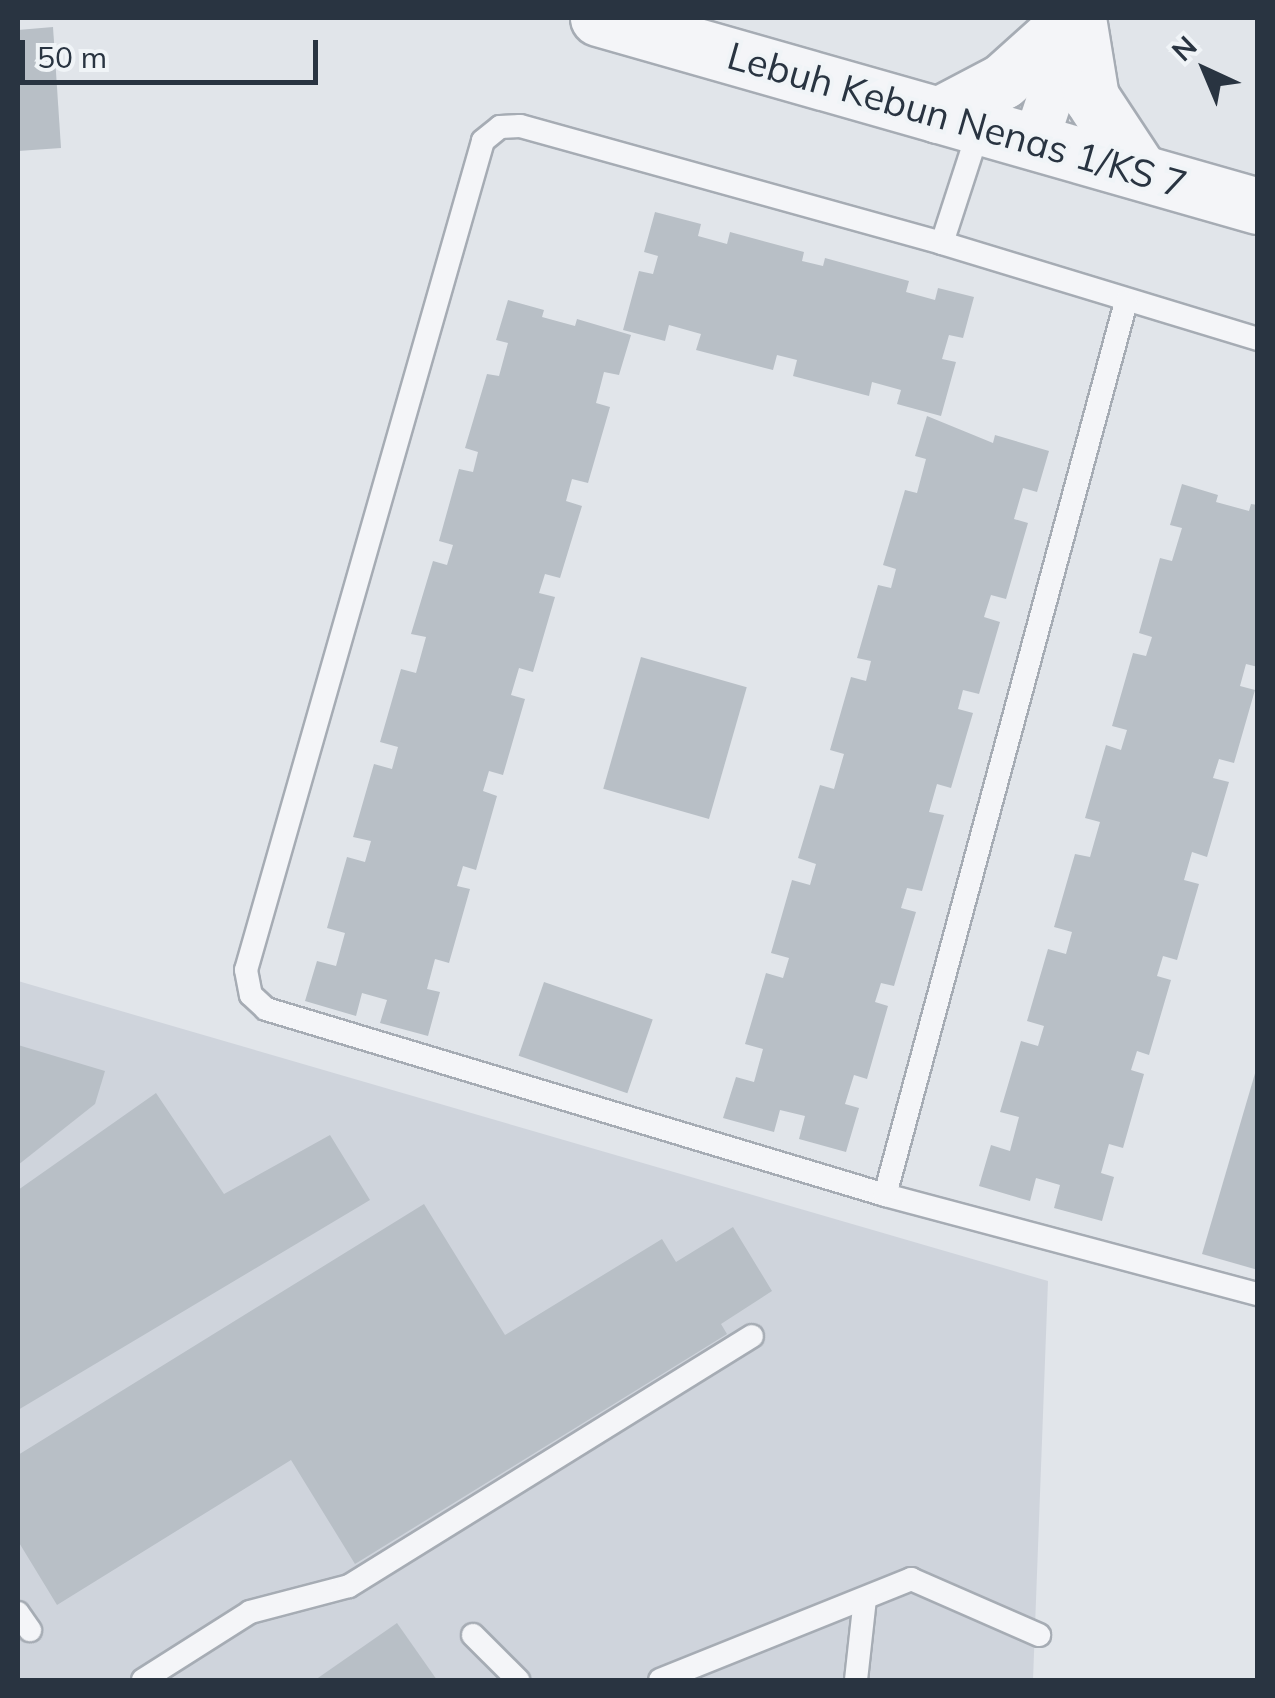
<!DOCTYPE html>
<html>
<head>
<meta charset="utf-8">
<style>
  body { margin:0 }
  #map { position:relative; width:1275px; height:1698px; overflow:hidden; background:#e1e5ea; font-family:Mulish,sans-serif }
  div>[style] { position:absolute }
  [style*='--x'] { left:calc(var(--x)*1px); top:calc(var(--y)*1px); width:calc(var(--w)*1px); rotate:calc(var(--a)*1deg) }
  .built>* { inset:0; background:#cfd4dc }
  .building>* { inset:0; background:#b8bfc6; transform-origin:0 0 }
  .roads { filter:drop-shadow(2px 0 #a6acb4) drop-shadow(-2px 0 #a6acb4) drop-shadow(0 2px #a6acb4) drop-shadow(0 -2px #a6acb4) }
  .service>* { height:22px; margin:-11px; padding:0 11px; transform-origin:11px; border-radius:11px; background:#f4f5f8 }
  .minor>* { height:45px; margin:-22.5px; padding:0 22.5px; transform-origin:22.5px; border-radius:22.5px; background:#f4f5f8 }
  .tertiary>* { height:55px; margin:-27.5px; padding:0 27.5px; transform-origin:27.5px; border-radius:27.5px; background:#f4f5f8 }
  span { translate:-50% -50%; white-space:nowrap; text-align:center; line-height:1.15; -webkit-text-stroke:8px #f0f4f7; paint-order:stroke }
  .street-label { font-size:38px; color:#293441 }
  .frame { position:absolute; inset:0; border:20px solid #293441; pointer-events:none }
  .north { position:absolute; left:1155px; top:20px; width:100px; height:100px; -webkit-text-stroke:8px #f0f4f7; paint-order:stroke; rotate:316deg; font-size:28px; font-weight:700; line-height:40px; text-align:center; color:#293441 }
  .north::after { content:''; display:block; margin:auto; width:35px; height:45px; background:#293441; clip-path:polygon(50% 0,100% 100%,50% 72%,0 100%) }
  .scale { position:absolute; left:20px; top:40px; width:298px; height:45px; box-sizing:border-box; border:5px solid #293441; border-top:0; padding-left:12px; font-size:30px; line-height:35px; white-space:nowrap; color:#293441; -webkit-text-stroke:8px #f0f4f7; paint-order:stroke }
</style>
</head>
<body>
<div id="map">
  <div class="built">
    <i style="clip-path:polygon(18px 981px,1048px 1281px,1033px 1680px,18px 1680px)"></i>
  </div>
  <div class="building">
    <i style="clip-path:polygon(53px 27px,61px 148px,18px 151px,18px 30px)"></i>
    <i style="clip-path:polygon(655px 212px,701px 224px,698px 236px,727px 244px,730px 232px,804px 252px,802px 261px,823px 266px,825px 258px,909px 281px,906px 292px,935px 300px,938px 288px,974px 297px,963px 338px,949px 335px,942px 359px,956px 362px,941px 416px,897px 404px,901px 390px,872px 382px,869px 396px,793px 376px,797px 360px,777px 355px,773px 370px,696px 350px,701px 334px,669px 325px,665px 341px,623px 330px,639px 271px,653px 274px,658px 256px,644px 252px)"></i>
    <i style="clip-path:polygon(508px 300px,544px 310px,542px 317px,575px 326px,577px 319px,631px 335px,619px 375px,604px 372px,596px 403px,610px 407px,588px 483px,572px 479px,566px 501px,582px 506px,560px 578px,545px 574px,539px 593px,555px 597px,533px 672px,519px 668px,511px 695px,525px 699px,503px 775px,489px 771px,483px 791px,497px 796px,476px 870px,463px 866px,457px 886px,470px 889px,449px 963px,435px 959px,427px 989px,440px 992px,428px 1036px,380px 1023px,387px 1000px,362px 993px,356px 1016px,305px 1001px,317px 961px,336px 966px,345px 933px,327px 928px,347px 857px,365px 862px,371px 841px,353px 837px,374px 764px,392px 769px,398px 747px,380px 742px,401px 669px,416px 673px,426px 637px,411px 634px,433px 561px,447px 565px,453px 545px,439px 541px,459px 469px,473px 472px,478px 452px,465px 448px,487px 374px,499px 376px,508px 343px,496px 340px)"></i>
    <i style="clip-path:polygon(927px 416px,993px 443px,995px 435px,1049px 451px,1037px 492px,1023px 488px,1014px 519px,1028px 523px,1006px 599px,991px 595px,984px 617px,1000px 622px,979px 694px,963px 690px,958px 709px,973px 713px,951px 788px,937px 784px,929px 812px,944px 815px,922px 891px,907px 888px,901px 908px,916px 912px,894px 986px,881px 983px,875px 1002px,888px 1006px,867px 1079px,854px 1075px,845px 1104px,859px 1108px,846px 1152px,799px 1139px,805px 1116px,780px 1110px,774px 1132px,723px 1118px,736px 1077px,754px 1082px,763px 1049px,745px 1044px,766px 973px,783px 978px,789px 958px,771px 953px,792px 880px,810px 885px,816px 864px,798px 858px,820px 785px,834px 789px,844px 754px,830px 750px,851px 677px,866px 681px,871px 661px,857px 658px,878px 585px,891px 588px,896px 569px,883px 565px,905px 490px,917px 493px,926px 459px,915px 456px)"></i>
    <i style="clip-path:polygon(1182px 484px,1218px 495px,1216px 502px,1249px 511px,1251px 504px,1258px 505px,1258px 667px,1246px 664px,1240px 686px,1255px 690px,1234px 763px,1219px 759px,1213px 778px,1229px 782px,1207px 857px,1192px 852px,1184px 880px,1199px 884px,1177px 960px,1163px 956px,1157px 976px,1171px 980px,1149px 1055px,1137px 1051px,1131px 1070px,1144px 1074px,1123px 1148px,1109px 1144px,1101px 1173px,1114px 1177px,1102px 1221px,1054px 1208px,1060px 1185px,1036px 1178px,1030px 1201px,979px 1186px,991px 1145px,1010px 1151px,1019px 1117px,1000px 1112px,1021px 1041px,1038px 1046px,1044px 1026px,1027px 1021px,1048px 949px,1066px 954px,1072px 932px,1054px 927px,1075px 854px,1090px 857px,1100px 822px,1085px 818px,1106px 745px,1121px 750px,1127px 730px,1112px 726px,1133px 653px,1146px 656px,1152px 637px,1139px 633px,1160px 558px,1172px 561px,1182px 528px,1170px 525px)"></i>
    <i style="left:641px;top:657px;width:110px;height:137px;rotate:16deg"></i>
    <i style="left:544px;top:982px;width:115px;height:78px;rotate:19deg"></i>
    <i style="clip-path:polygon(18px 1045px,105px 1071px,95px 1104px,18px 1165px)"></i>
    <i style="clip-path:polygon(1256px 1070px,1258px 1070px,1258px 1270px,1202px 1254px)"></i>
    <i style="clip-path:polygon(156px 1093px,224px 1194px,330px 1135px,370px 1200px,18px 1410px,18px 1190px)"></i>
    <i style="clip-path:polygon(424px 1204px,505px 1335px,662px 1239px,676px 1262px,733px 1227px,772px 1291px,721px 1324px,727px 1334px,355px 1564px,291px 1460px,57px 1605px,18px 1541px,18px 1455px)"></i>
    <i style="clip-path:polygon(397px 1623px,437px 1680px,315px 1680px)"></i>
  </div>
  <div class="roads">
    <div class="service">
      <i style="--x:942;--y:243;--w:123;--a:-72"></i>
      <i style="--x:1258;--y:339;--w:330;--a:-163.1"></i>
      <i style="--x:942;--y:243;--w:438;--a:-164.5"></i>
      <i style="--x:520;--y:126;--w:20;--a:177"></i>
      <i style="--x:500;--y:127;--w:22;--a:141"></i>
      <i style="--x:483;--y:141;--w:862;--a:105.95"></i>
      <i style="--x:246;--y:970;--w:25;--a:79"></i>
      <i style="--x:251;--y:995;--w:21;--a:43"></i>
      <i style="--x:266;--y:1009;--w:646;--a:16.72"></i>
      <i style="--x:885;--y:1195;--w:386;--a:14.9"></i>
      <i style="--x:885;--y:1195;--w:925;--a:-74.9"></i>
      <i style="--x:18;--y:1613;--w:21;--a:55"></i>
      <i style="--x:473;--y:1635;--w:64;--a:45"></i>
      <i style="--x:143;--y:1680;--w:127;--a:-32.4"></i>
      <i style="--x:250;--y:1612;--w:102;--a:-14.7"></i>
      <i style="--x:349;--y:1586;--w:474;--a:-31.8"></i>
      <i style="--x:660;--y:1680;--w:271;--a:-21.9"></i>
      <i style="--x:911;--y:1579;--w:140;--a:23.6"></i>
      <i style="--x:856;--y:1680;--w:82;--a:-83.7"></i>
    </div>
    <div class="minor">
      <i style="--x:1035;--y:141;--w:130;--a:-71.6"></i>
    </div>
    <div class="tertiary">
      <i style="--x:598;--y:18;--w:686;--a:15.9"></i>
      <i style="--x:1078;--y:18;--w:80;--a:80.7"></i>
      <i style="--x:1091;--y:97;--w:87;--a:56.7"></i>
      <i style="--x:938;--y:115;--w:73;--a:-27.6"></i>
      <i style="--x:1003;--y:81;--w:94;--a:-42"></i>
    </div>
  </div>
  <div class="street-label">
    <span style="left:957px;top:120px;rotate:16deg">Lebuh Kebun Nenas 1/KS 7</span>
  </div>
  <div class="frame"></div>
  <div class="north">N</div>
  <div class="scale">50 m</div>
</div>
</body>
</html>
